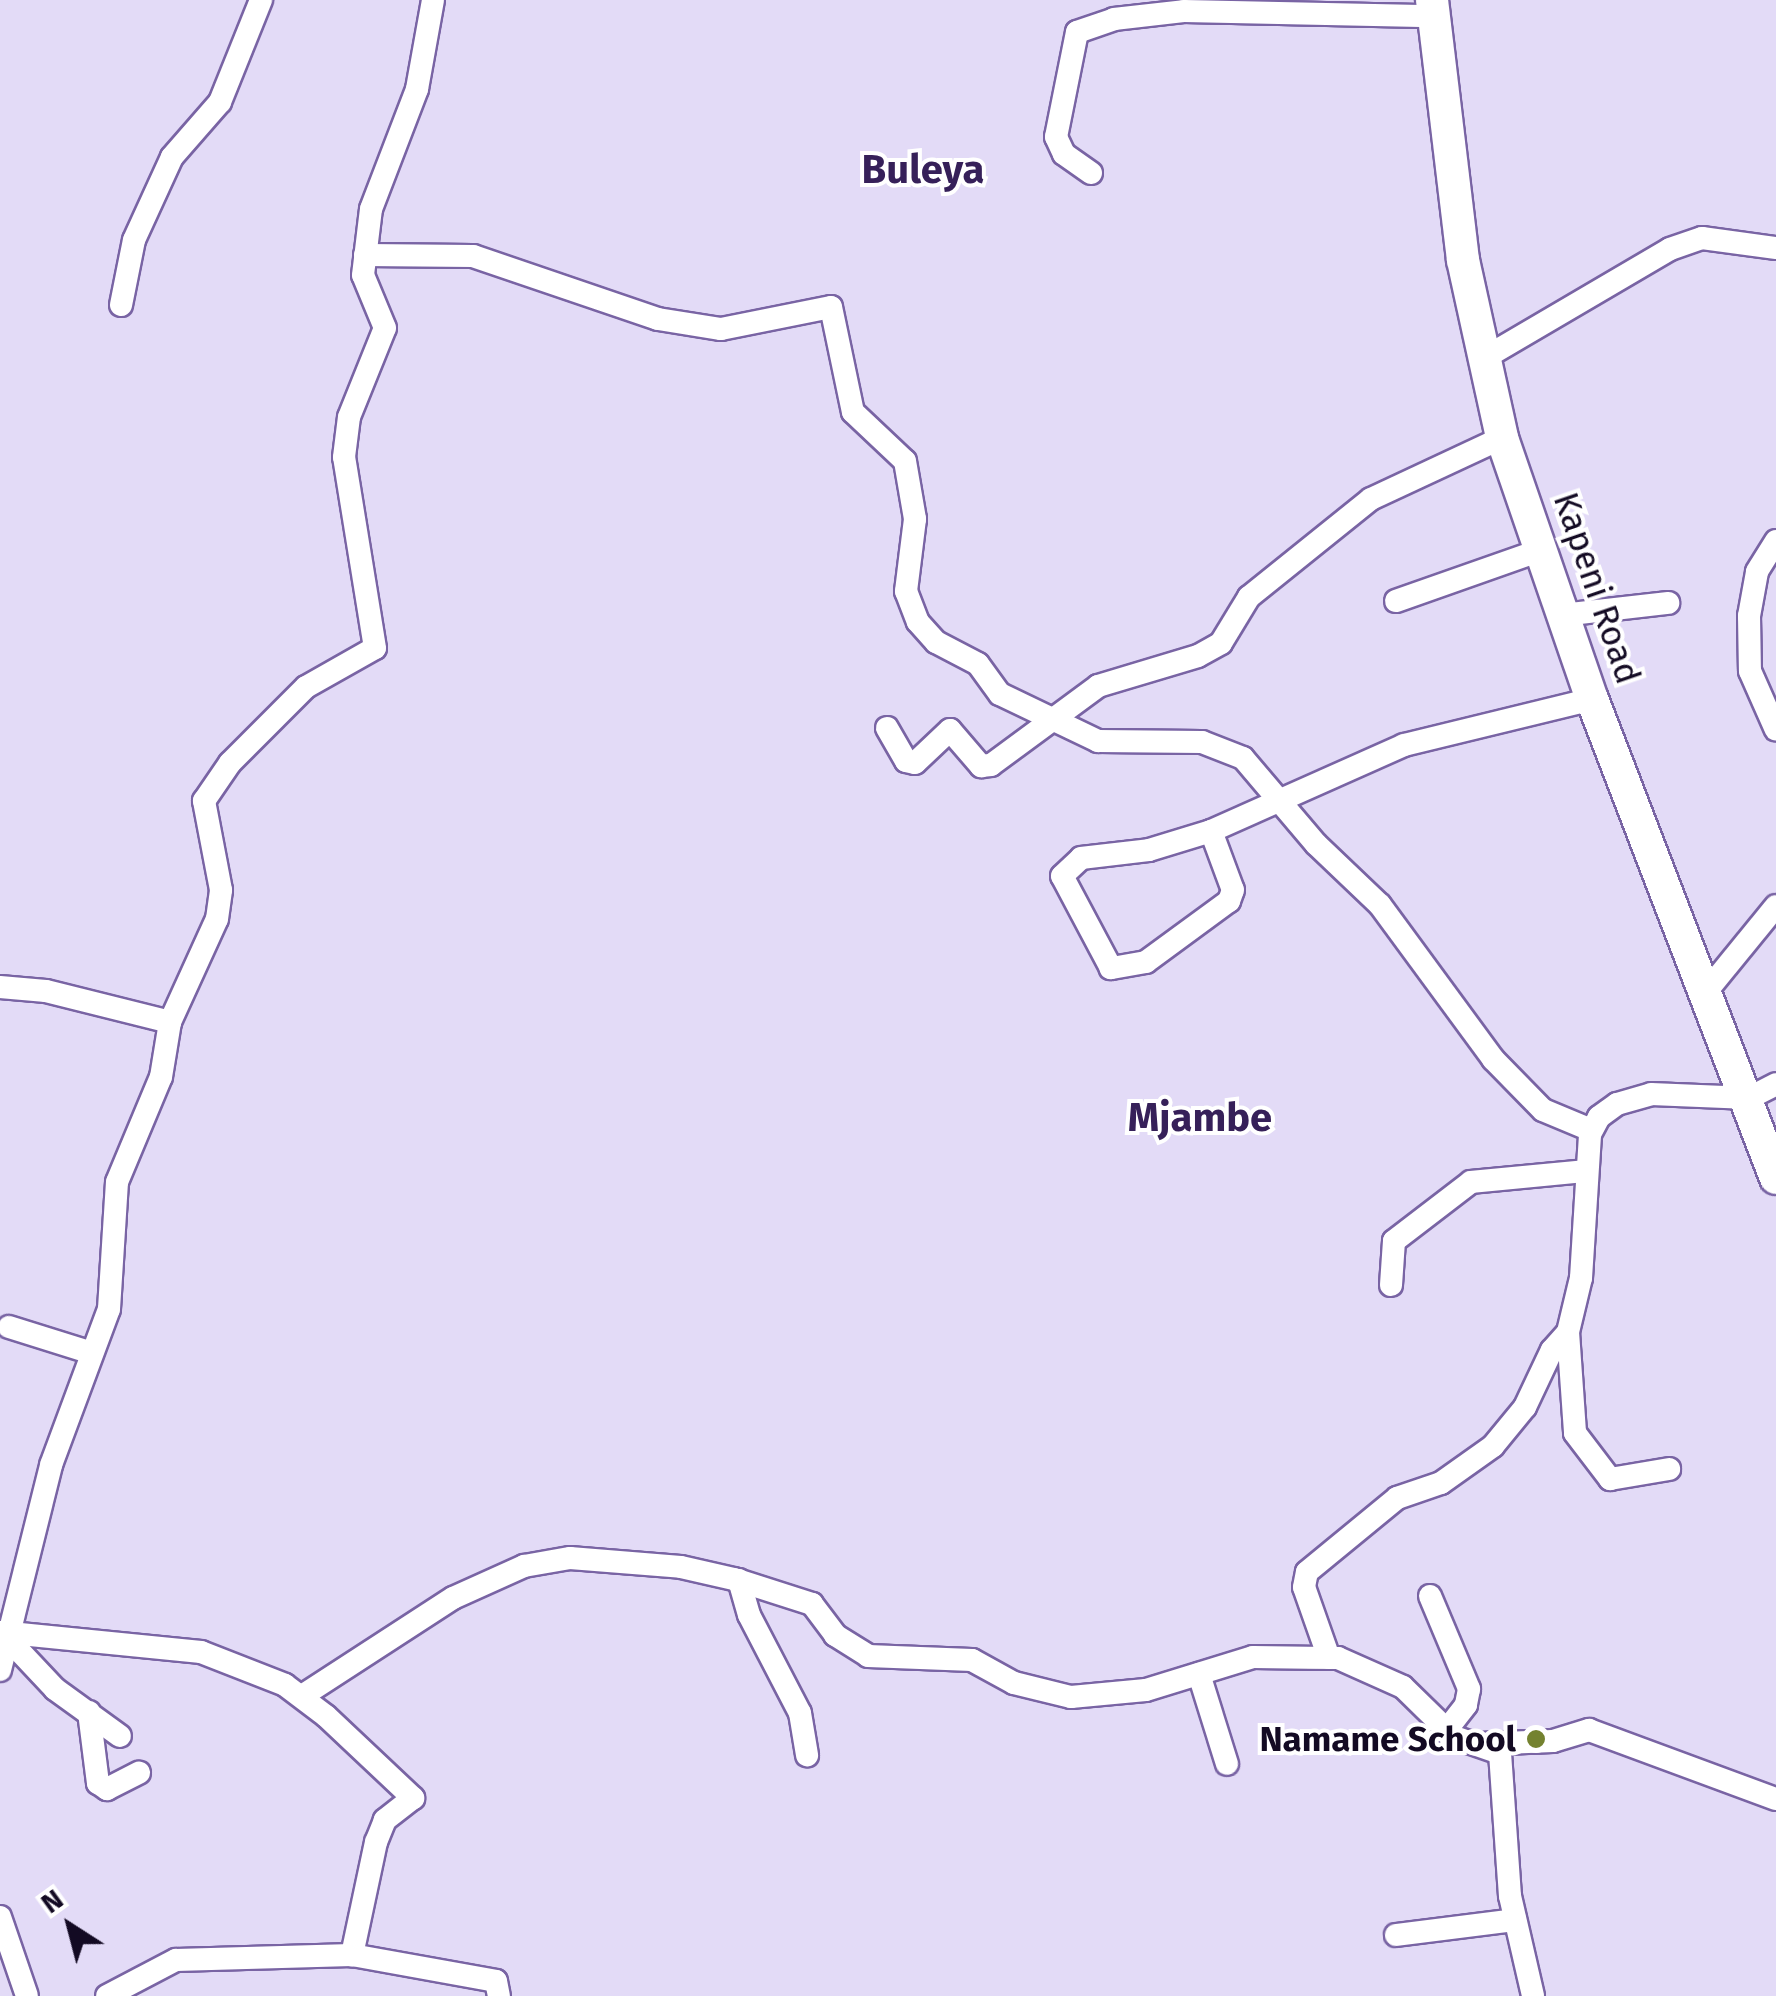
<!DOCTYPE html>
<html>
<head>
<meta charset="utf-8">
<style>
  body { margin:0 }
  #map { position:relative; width:1776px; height:1996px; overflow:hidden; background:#e3dbf7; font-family:"Fira Sans",sans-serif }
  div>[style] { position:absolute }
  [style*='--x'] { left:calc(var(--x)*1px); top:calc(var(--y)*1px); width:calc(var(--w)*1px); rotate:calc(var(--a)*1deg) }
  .roads { filter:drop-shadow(2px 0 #7964a4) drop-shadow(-2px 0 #7964a4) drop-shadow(0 2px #7964a4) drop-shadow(0 -2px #7964a4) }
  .street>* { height:22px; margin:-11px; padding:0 11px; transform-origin:11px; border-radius:11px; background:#fff }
  .secondary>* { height:32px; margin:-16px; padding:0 16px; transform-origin:16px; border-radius:16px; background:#fff }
  .dots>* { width:28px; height:28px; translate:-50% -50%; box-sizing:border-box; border:5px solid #fff; border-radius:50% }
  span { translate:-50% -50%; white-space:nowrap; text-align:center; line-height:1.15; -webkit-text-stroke:8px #fff; paint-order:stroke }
  .street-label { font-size:35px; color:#130a23 }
  .poi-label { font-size:35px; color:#130a23; font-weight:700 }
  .right { translate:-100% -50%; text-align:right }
  .quarter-label { font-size:40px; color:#362059; font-weight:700 }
  .north { position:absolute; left:20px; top:1876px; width:100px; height:100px; -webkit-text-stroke:8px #fff; paint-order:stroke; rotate:324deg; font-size:28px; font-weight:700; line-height:40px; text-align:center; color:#130a23 }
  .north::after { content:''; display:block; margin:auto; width:35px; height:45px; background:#130a23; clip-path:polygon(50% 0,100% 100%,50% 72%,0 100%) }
</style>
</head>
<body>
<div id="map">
  <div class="roads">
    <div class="street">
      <i style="--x:1091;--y:173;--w:33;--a:-145"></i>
      <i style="--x:1064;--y:154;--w:19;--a:-115"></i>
      <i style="--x:1056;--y:137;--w:107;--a:-78.7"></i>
      <i style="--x:1077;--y:32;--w:39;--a:-19"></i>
      <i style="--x:1114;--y:19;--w:70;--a:-6.5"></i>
      <i style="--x:1184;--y:11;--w:249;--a:1.2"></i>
      <i style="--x:365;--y:255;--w:108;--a:0.5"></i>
      <i style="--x:473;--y:256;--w:195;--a:18.8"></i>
      <i style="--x:658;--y:319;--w:64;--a:9"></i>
      <i style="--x:721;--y:329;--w:112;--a:-11.3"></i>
      <i style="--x:831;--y:307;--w:107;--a:78.2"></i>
      <i style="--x:853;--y:412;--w:71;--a:43.3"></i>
      <i style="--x:905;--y:461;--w:59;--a:80.2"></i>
      <i style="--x:915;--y:519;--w:73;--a:97.1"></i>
      <i style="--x:906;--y:591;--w:33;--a:69"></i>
      <i style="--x:918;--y:622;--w:27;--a:48"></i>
      <i style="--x:936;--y:642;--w:47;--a:27.6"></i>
      <i style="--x:978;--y:664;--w:37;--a:54"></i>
      <i style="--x:1000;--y:694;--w:109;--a:25.6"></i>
      <i style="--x:1098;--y:741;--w:104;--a:0.6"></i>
      <i style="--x:1202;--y:742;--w:44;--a:21.3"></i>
      <i style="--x:1243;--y:758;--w:113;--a:49.7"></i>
      <i style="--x:1316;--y:844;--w:88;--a:43.6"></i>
      <i style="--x:1380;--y:905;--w:191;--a:53.7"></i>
      <i style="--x:1493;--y:1059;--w:71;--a:45.6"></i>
      <i style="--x:1543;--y:1110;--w:52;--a:22.6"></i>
      <i style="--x:121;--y:305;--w:66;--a:-78.7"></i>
      <i style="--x:134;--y:240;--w:91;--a:-65.4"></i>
      <i style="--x:172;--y:157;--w:73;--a:-48.9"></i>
      <i style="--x:220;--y:102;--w:110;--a:-68.1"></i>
      <i style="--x:1486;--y:357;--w:213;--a:-30.4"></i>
      <i style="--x:1670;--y:249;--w:34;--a:-19"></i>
      <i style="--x:1702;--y:238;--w:75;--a:7.7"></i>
      <i style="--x:1776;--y:541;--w:36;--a:122"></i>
      <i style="--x:1757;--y:572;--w:45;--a:100.3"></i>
      <i style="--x:1749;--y:616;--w:55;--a:89"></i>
      <i style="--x:1750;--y:671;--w:64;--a:66.2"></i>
      <i style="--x:1396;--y:601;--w:154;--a:-19.4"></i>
      <i style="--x:1562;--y:615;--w:107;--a:-6.5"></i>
      <i style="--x:887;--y:728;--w:38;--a:60"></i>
      <i style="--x:906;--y:761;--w:9;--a:13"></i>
      <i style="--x:915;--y:763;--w:48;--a:-43.3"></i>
      <i style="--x:950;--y:730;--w:48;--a:49.3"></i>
      <i style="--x:981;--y:766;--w:10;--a:-6"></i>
      <i style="--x:991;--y:765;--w:133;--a:-36.4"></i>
      <i style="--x:1098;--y:686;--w:104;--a:-16.7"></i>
      <i style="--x:1198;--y:656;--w:26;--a:-29"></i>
      <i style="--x:1221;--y:643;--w:54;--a:-58.7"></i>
      <i style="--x:1249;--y:597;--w:156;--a:-38.8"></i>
      <i style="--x:1371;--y:499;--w:145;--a:-25"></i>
      <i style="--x:1211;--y:831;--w:63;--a:69.6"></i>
      <i style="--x:1233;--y:890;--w:12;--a:110"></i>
      <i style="--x:1229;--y:901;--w:103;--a:143.7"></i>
      <i style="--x:1146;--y:962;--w:36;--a:170"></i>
      <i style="--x:1111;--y:968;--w:104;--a:-118"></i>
      <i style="--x:1062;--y:876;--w:26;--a:-43"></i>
      <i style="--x:1081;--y:858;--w:68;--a:-6.7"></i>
      <i style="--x:1149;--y:850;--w:65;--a:-17"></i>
      <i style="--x:1211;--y:831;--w:211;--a:-24"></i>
      <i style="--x:1404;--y:745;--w:194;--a:-13.7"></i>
      <i style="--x:0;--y:987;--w:46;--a:5"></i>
      <i style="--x:46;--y:991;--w:128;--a:14"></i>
      <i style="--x:1705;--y:993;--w:112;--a:-50.8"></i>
      <i style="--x:1391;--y:1285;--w:44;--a:-86.1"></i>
      <i style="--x:1394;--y:1241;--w:97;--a:-37.5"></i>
      <i style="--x:1471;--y:1182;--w:116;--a:-5.5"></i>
      <i style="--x:9;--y:1327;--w:87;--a:17.4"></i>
      <i style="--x:1568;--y:1332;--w:101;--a:86"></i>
      <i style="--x:1575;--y:1433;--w:58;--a:52.7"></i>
      <i style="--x:1610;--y:1479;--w:60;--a:-9.6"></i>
      <i style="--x:739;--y:1580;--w:36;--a:74"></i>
      <i style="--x:749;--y:1615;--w:110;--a:62.5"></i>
      <i style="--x:800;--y:1713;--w:43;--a:80.5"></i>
      <i style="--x:1430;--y:1596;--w:101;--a:67.2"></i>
      <i style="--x:1469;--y:1689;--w:16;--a:101"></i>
      <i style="--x:1466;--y:1705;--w:33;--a:128"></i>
      <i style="--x:0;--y:1632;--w:202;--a:5.7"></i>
      <i style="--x:201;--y:1652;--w:90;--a:21.4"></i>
      <i style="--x:285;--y:1685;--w:51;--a:37.1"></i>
      <i style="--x:326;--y:1716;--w:120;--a:43.3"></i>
      <i style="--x:413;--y:1798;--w:36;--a:142"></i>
      <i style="--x:385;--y:1820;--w:24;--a:112"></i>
      <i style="--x:376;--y:1842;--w:116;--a:102"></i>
      <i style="--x:9;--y:1640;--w:67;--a:46.8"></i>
      <i style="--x:55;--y:1689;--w:80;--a:35.9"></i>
      <i style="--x:1329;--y:1658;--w:75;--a:-109.4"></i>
      <i style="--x:1304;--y:1587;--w:15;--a:-79"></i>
      <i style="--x:1307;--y:1572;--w:117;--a:-39.4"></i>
      <i style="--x:1397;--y:1498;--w:46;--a:-18.8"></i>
      <i style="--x:1441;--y:1483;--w:64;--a:-35.4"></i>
      <i style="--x:1493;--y:1446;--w:50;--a:-50.6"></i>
      <i style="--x:1525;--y:1407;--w:63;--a:-64.7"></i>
      <i style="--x:1552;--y:1350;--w:24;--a:-48"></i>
      <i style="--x:1568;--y:1332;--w:56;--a:-76.5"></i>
      <i style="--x:1581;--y:1278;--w:144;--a:-86.4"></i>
      <i style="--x:1590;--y:1134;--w:19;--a:-62"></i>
      <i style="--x:1599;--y:1117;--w:22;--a:-36"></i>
      <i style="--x:1617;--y:1104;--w:35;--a:-16"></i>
      <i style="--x:1651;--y:1094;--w:98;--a:2.3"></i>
      <i style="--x:1749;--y:1098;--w:30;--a:-27"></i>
      <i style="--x:0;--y:1670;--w:211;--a:-76"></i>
      <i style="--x:51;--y:1465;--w:166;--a:-69.6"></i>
      <i style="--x:109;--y:1309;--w:127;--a:-86.4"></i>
      <i style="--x:117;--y:1182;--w:114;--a:-67.3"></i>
      <i style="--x:161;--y:1077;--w:56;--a:-80.7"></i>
      <i style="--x:170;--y:1022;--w:113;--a:-65.5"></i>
      <i style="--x:217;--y:919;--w:29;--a:-82"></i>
      <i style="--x:221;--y:890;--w:91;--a:-100.8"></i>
      <i style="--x:204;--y:801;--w:46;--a:-55.6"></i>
      <i style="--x:230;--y:763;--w:107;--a:-45"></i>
      <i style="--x:306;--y:687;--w:79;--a:-29.5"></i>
      <i style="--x:375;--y:648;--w:193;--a:-99.2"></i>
      <i style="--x:344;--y:457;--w:40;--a:-82.9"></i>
      <i style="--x:349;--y:417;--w:96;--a:-68"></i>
      <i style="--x:385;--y:328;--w:57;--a:-112.5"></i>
      <i style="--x:363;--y:275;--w:66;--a:-83.1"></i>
      <i style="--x:371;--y:209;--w:129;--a:-69"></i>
      <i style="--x:417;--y:89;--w:90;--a:-79.8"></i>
      <i style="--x:1199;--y:1674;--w:94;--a:72.7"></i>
      <i style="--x:302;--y:1696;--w:180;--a:-33"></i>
      <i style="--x:453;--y:1598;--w:78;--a:-24.3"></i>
      <i style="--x:524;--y:1566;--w:47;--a:-9.9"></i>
      <i style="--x:570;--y:1558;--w:111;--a:4.6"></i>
      <i style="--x:681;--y:1567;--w:54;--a:12.8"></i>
      <i style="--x:734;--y:1579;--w:82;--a:17.8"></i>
      <i style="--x:812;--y:1604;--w:39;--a:53"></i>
      <i style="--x:835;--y:1635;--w:39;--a:32"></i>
      <i style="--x:868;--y:1656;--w:104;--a:2.2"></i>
      <i style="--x:972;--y:1660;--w:48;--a:28.7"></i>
      <i style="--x:1014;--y:1683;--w:59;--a:13.8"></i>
      <i style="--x:1071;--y:1697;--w:75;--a:-5.3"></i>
      <i style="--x:1146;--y:1690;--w:112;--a:-17.1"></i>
      <i style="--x:1253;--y:1657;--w:85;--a:0.7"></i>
      <i style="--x:1338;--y:1658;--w:71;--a:24"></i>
      <i style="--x:1403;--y:1687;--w:71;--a:44.4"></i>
      <i style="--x:1454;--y:1737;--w:49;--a:19.2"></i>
      <i style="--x:1500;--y:1753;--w:143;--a:86"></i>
      <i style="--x:1510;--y:1896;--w:103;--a:77"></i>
      <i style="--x:89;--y:1712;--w:72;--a:82.8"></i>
      <i style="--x:98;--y:1783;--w:11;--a:34"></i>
      <i style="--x:107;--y:1789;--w:36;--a:-27"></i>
      <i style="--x:1479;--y:1744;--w:74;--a:-2.3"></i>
      <i style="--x:1553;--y:1741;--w:38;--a:-17"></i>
      <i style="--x:1589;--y:1730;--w:199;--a:20.3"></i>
      <i style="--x:0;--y:1917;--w:83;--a:71.1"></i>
      <i style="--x:1396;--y:1935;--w:120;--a:-7.2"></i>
      <i style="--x:107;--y:1996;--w:78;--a:-27.6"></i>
      <i style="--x:176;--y:1960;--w:176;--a:-1.6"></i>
      <i style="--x:352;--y:1955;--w:146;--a:10.2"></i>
      <i style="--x:496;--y:1981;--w:15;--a:79"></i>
    </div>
    <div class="secondary">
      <i style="--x:1432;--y:0;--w:262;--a:83.2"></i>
      <i style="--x:1463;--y:260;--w:182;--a:77.6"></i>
      <i style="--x:1502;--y:438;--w:276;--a:71"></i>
      <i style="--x:1592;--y:699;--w:513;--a:68.99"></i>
    </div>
  </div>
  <div class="dots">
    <i style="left:1536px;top:1739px;background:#748230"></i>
  </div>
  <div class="street-label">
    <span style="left:1597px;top:588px;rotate:71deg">Kapeni Road</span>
  </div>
  <div class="poi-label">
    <span class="right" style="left:1516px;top:1739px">Namame School</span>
  </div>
  <div class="quarter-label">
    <span style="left:923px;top:170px">Buleya</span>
    <span style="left:1200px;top:1118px">Mjambe</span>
  </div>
  <div class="north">N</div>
</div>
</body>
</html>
